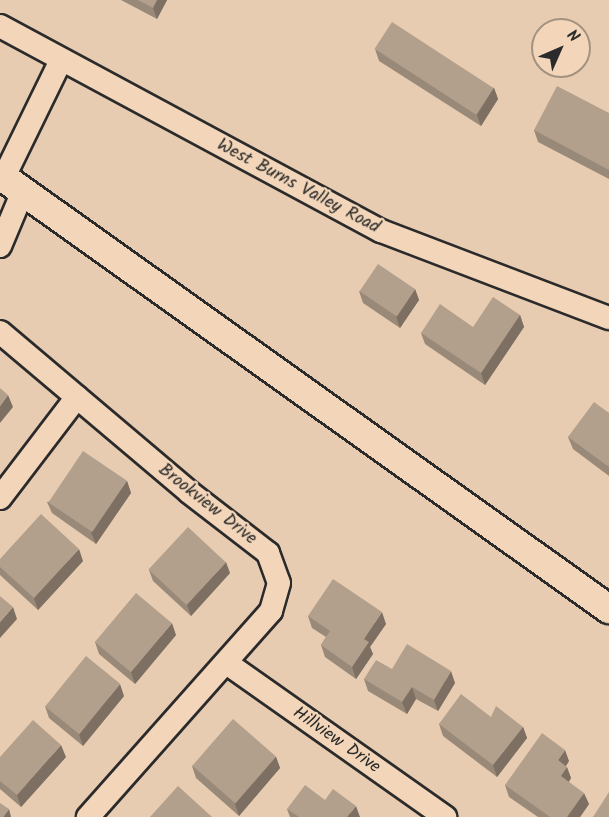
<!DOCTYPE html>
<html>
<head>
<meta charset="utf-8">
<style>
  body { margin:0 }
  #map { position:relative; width:609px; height:817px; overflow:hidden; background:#e7ccb1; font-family:Kalam,sans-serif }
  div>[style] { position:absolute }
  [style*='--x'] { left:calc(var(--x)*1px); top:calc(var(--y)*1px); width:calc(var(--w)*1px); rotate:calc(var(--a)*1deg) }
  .roads { filter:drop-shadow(2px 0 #2b2b2b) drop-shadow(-2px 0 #2b2b2b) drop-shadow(0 2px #2b2b2b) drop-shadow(0 -2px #2b2b2b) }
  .minor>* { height:22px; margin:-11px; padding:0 11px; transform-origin:11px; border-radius:11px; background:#f3d6b9 }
  .major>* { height:28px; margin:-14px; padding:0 14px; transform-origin:14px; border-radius:14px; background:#f3d6b9 }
  .wall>* { inset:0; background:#998978 }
  .shaded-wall>* { inset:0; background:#7d6f62 }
  .building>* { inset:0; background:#b29f8c; transform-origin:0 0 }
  span { translate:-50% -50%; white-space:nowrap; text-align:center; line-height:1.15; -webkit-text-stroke:4.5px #f3d6b9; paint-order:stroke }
  .street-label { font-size:18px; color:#2b2b2b }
  .north { position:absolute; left:531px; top:18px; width:60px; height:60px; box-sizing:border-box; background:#f3d6b9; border:2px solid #a39280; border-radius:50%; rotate:45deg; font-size:16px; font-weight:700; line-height:24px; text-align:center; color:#2b2b2b }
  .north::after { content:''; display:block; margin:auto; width:21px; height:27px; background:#2b2b2b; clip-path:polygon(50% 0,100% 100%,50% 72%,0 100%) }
</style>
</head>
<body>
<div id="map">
  <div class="roads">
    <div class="minor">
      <i style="--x:0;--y:26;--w:433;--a:28.3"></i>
      <i style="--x:381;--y:231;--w:244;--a:20.9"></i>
      <i style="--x:4;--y:177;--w:128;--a:-64"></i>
      <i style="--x:0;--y:246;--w:60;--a:-67.3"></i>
      <i style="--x:0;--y:332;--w:248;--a:40.2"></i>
      <i style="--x:189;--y:492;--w:100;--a:37.7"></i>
      <i style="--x:268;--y:553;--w:32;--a:70"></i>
      <i style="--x:279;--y:583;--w:29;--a:106"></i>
      <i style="--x:271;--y:611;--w:276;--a:131.6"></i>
      <i style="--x:0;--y:498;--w:127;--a:-52.7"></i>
      <i style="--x:228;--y:664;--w:266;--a:35.2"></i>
    </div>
    <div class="major">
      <i style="--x:0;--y:175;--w:748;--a:35.48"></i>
    </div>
  </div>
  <div class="wall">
    <i style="clip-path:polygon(121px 0,167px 0,157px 19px)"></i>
    <i style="clip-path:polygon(375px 49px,494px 88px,498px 99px,481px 126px,379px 61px)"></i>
    <i style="clip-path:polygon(609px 113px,609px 179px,538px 142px,534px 130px)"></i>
    <i style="clip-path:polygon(415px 289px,419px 300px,400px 328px,363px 303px,359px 291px)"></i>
    <i style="clip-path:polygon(520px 315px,524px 327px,485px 385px,425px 344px,421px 333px,473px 327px)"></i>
    <i style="clip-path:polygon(609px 413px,609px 476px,573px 449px,568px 437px)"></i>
    <i style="clip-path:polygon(127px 481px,131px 493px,96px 544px,52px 513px,47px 502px)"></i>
    <i style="clip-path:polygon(0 559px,83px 561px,38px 610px,0 575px)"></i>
    <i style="clip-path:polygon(149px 570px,230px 573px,191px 616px,153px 581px)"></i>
    <i style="clip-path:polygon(308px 616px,386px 624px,370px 647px,373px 654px,356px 679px,325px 657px,321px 645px,326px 637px,312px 628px)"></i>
    <i style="clip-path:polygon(176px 635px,135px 684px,99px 654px,95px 642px)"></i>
    <i style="clip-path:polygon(392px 669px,455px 683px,438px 711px,416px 699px,407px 714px,368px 691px,364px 679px)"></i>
    <i style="clip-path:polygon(124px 696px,83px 746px,49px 718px,45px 706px)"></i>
    <i style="clip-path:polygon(491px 717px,523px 727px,527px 738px,497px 777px,443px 736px,439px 724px)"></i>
    <i style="clip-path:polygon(0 757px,66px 757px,21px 807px,0 789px)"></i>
    <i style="clip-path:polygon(276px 757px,280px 768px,239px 816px,196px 778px,192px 766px)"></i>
    <i style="clip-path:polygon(569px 761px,566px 766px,571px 778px,569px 782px,589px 804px,580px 817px,538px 817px,509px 797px,505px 785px)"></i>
    <i style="clip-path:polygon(325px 800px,360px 817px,290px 817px,287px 809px)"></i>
  </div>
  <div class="shaded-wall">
    <i style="clip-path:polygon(157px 0,167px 0,157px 19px,153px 8px)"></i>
    <i style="clip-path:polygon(494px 88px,498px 99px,481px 126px,477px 115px)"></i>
    <i style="clip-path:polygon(415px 289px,419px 300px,400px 328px,396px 316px)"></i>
    <i style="clip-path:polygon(520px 315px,524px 327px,485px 385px,481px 373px)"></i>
    <i style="clip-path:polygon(8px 395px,13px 407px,0 423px,0 406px)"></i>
    <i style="clip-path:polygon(127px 481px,131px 493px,96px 544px,91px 532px)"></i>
    <i style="clip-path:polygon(79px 549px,83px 561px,38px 610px,34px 598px)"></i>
    <i style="clip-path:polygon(226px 562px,230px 573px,191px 616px,187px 605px)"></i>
    <i style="clip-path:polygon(13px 607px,17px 619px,0 638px,0 622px)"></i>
    <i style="clip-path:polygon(382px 612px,386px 624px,370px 647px,373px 654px,356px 679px,352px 667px,364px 639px)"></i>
    <i style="clip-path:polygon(172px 623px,176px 635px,135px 684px,131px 672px)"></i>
    <i style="clip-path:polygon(451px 671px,455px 683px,438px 711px,434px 700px)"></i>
    <i style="clip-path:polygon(120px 684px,124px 696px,83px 746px,79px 734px)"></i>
    <i style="clip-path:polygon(412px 687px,416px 699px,407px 714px,402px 702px)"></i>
    <i style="clip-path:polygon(523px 727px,527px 738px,497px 777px,493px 765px)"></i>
    <i style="clip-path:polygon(61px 745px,66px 757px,21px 807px,17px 795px)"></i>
    <i style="clip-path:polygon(565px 750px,569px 761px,562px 772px,558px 760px)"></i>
    <i style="clip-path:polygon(276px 757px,280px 768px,239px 816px,235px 804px)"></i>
    <i style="clip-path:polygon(567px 767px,571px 778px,565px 787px,561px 776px)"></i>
    <i style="clip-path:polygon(584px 793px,589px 804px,580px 817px,567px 817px)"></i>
    <i style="clip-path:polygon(356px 806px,360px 817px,347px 817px)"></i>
    <i style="clip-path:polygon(9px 809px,11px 817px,3px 817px)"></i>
  </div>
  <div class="building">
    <i style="clip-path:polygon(138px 0,157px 0,153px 8px)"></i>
    <i style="left:392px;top:22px;width:121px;height:32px;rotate:33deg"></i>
    <i style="clip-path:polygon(557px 86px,609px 113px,609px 170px,534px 130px)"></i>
    <i style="left:378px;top:264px;width:45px;height:33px;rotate:34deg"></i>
    <i style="clip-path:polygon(493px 297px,520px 315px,481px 373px,421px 333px,440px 304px,473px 327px)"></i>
    <i style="clip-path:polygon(0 388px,8px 395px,0 406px)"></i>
    <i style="clip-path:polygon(594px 402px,609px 413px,609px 467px,568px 437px)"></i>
    <i style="left:83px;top:451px;width:53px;height:62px;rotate:34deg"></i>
    <i style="clip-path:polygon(41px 514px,79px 549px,34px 598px,0 567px,0 559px)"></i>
    <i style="left:188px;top:527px;width:52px;height:58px;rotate:43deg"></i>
    <i style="clip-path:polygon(333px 579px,382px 612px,364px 639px,369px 642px,352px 667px,321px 645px,330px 631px,308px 616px)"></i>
    <i style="left:136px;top:593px;width:47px;height:64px;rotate:40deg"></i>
    <i style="clip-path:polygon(0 596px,13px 607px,0 622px)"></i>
    <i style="clip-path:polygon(407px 644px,451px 671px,434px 700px,412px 687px,402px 702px,364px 679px,376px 660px,392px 669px)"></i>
    <i style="left:86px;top:656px;width:44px;height:65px;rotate:39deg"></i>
    <i style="clip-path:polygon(461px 694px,491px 717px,496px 706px,523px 727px,493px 765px,439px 724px)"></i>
    <i style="left:233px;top:719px;width:57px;height:62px;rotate:41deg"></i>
    <i style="clip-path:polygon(33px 720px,61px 745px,17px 795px,0 781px,0 757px)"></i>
    <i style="clip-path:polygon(542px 733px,565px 750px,558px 760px,567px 767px,561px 776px,584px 793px,567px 817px,550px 817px,505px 785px)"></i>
    <i style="clip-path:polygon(305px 785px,325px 800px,333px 789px,356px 806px,347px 817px,299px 817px,287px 809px)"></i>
    <i style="clip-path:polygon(178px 786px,212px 817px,150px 817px)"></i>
    <i style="clip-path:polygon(609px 792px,609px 817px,593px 817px)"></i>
    <i style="clip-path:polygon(0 803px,9px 809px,3px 817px,0 817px)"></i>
  </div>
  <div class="street-label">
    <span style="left:298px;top:187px;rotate:28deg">West Burns Valley Road</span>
    <span style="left:207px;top:505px;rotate:38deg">Brookview Drive</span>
    <span style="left:336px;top:741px;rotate:35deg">Hillview Drive</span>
  </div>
  <div class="north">N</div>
</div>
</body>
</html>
